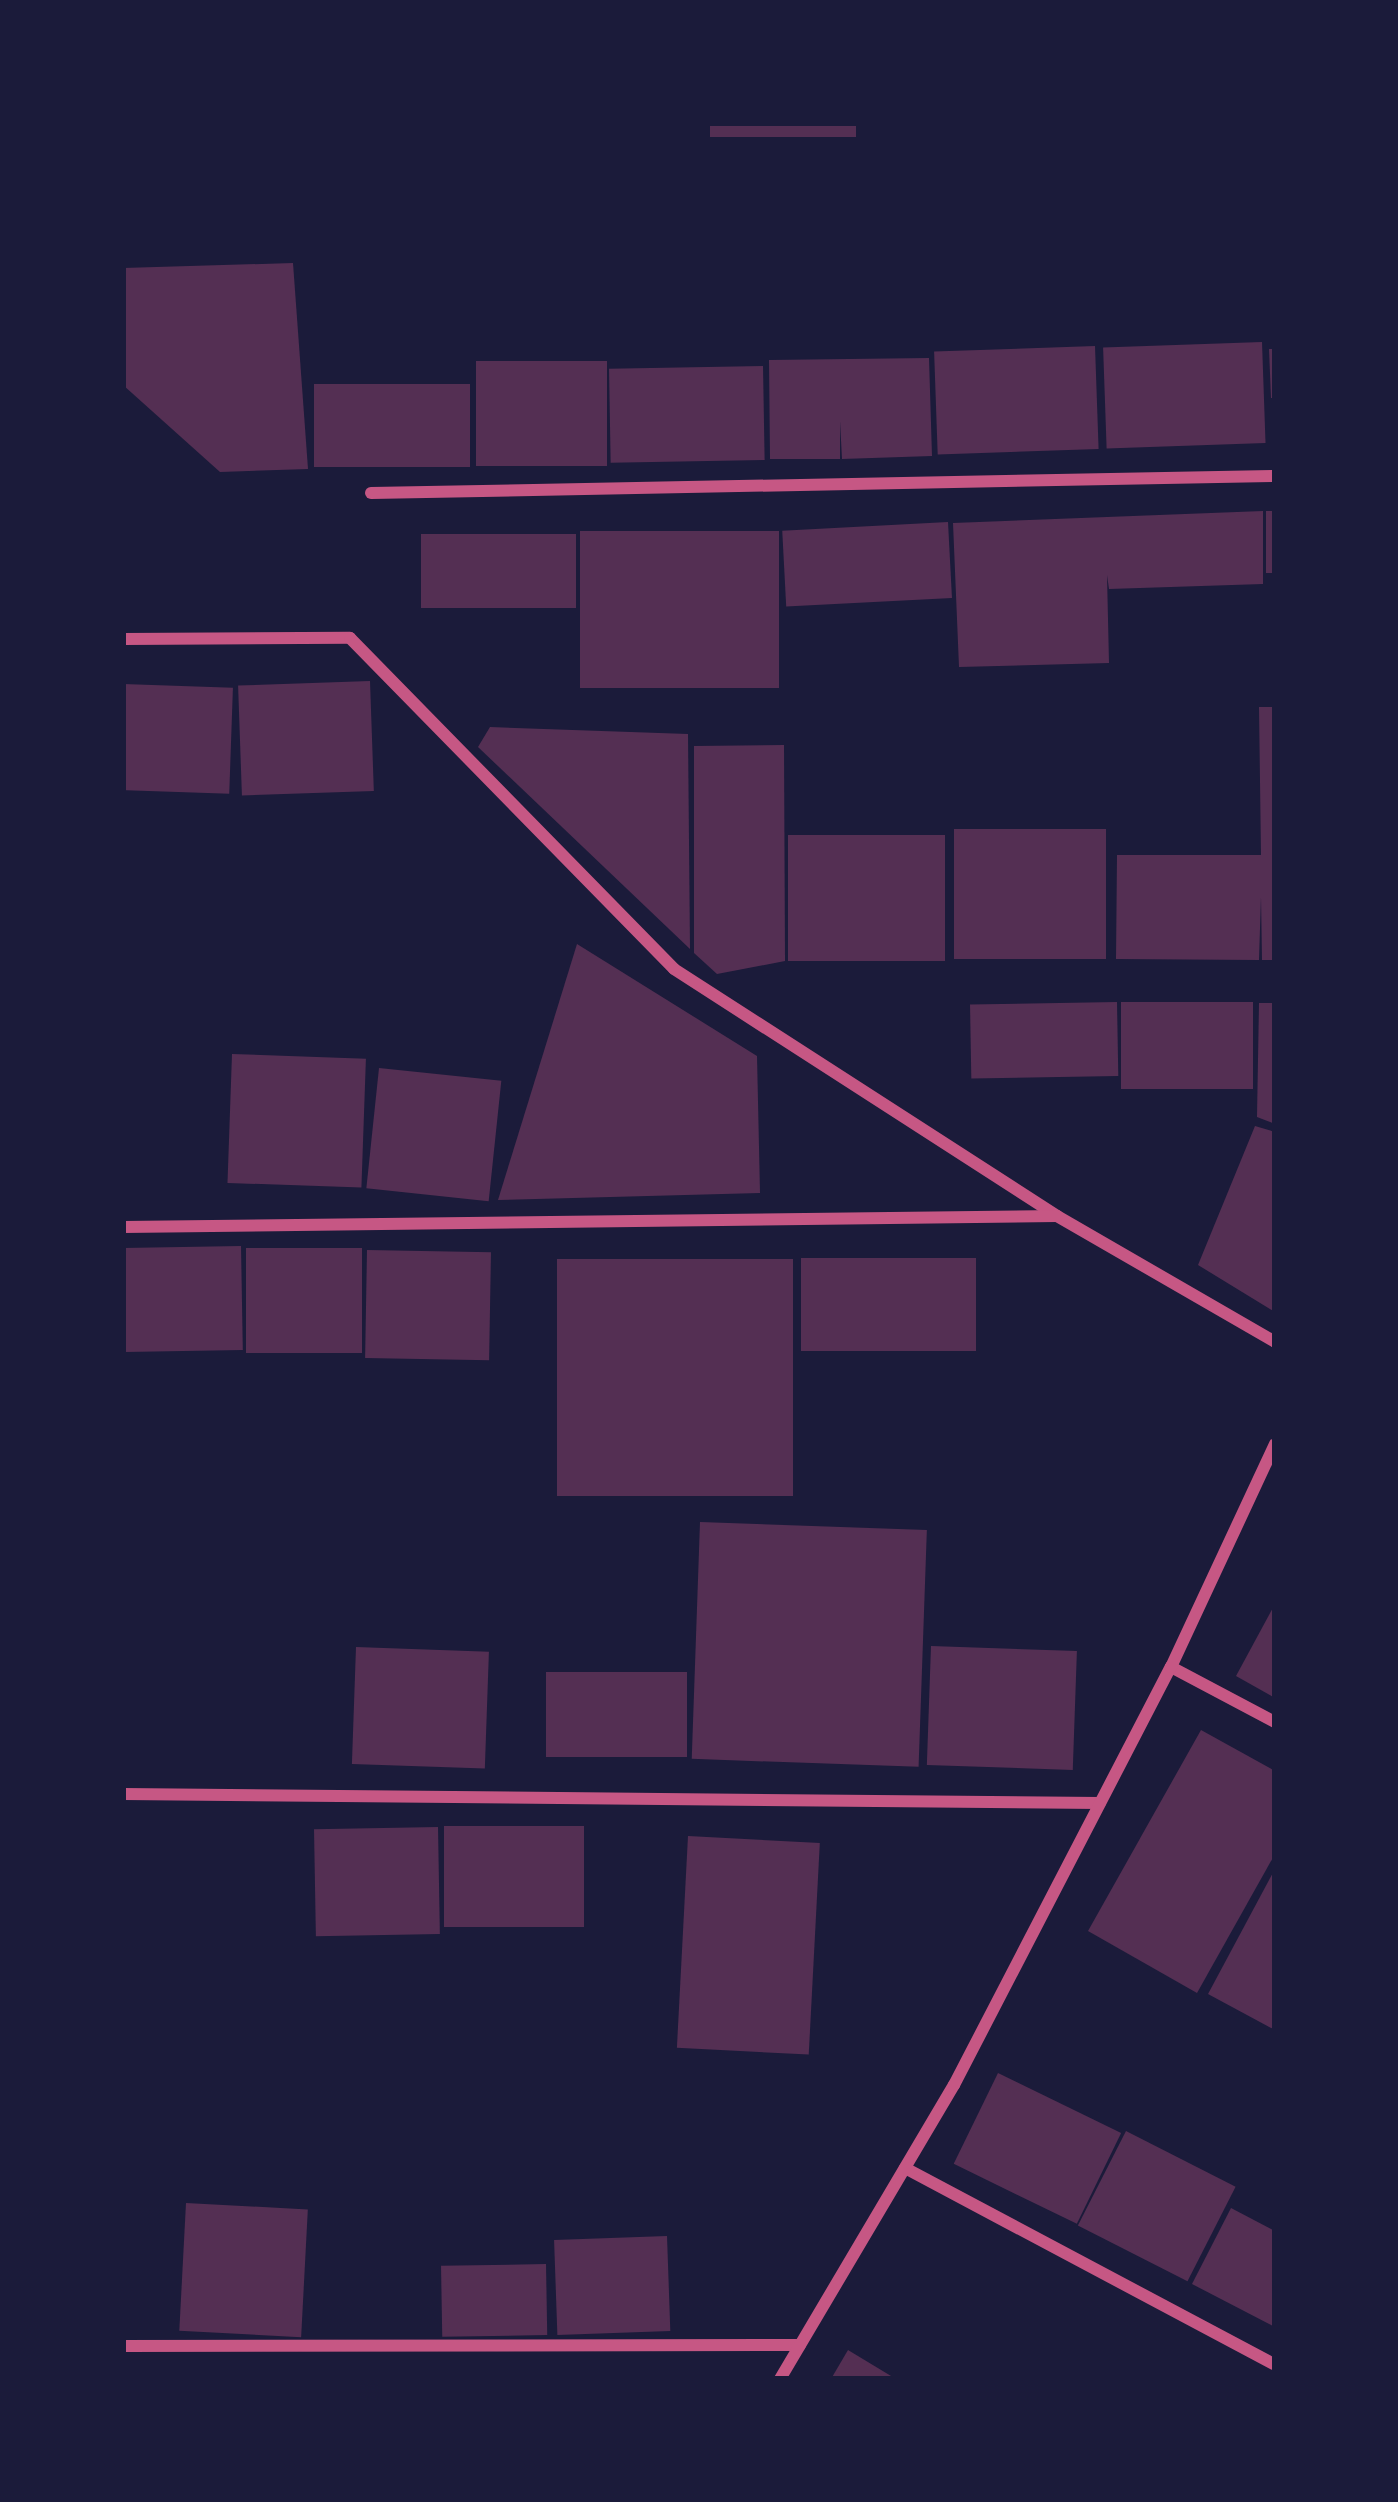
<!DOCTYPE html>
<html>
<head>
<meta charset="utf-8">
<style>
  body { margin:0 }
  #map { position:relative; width:1398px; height:2502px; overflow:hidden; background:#1b1b3a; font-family:"Source Sans 3",sans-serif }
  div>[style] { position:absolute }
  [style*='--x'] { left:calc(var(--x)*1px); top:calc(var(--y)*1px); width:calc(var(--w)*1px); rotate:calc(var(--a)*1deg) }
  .building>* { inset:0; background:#542f53; transform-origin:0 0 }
  .minor>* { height:12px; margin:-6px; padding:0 6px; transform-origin:6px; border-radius:6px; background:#c65784 }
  span { translate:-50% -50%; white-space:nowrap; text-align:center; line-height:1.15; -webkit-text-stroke:12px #1b1b3a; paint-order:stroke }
  .frame { position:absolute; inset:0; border:126px solid #1b1b3a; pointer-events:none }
</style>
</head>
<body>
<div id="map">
  <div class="building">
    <i style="left:710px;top:123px;width:146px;height:14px"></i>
    <i style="clip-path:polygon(293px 263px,308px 469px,220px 472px,123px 385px,123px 268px)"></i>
    <i style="left:1262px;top:342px;width:101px;height:159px;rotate:88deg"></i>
    <i style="left:1095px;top:346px;width:103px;height:161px;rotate:88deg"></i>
    <i style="clip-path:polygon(1269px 349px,1275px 349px,1275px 398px,1271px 398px)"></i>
    <i style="clip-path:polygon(929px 358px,932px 456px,842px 459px,840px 421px,840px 459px,770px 459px,769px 360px)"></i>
    <i style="left:476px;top:361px;width:131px;height:105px"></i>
    <i style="left:763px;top:366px;width:94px;height:154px;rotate:89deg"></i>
    <i style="left:314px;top:384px;width:156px;height:83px"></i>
    <i style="clip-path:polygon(1263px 511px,1263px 584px,1109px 589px,1107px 575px,1109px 663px,959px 667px,953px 523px)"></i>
    <i style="left:1266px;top:511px;width:9px;height:62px"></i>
    <i style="left:948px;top:522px;width:76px;height:166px;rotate:87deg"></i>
    <i style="left:779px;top:531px;width:157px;height:199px;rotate:90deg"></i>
    <i style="left:421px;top:534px;width:155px;height:74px"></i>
    <i style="left:370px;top:681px;width:110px;height:132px;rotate:88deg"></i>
    <i style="left:123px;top:684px;width:110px;height:106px;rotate:2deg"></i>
    <i style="clip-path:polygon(1259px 707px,1275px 707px,1275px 960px,1262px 960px,1261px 897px,1259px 960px,1116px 959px,1117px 855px,1261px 855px)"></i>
    <i style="clip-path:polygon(490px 727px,688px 734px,690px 949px,478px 747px)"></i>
    <i style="clip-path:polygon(784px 745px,785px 961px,717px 974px,694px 953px,694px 746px)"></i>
    <i style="left:1106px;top:829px;width:130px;height:152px;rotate:90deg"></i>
    <i style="left:788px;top:835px;width:157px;height:126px"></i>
    <i style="clip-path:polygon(577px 944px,757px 1056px,760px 1193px,498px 1200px)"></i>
    <i style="left:1117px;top:1002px;width:74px;height:147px;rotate:89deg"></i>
    <i style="left:1253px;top:1002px;width:87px;height:132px;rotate:90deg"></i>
    <i style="clip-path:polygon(1259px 1003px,1275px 1003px,1275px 1124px,1257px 1117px)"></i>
    <i style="left:232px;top:1054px;width:134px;height:129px;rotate:2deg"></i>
    <i style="left:379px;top:1068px;width:123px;height:121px;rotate:6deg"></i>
    <i style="clip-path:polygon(1255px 1126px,1275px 1132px,1275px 1312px,1198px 1265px)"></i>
    <i style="left:241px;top:1246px;width:104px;height:118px;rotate:89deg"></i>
    <i style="left:246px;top:1248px;width:116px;height:105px"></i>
    <i style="left:367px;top:1250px;width:124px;height:108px;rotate:1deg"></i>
    <i style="left:976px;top:1258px;width:93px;height:175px;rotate:90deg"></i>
    <i style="left:793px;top:1259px;width:237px;height:236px;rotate:90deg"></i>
    <i style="left:700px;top:1522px;width:227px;height:237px;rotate:2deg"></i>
    <i style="clip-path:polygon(1275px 1604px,1275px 1698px,1236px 1676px)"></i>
    <i style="left:931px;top:1646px;width:146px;height:119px;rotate:2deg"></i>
    <i style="left:356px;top:1647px;width:133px;height:117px;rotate:2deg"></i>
    <i style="left:546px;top:1672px;width:141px;height:85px"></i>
    <i style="clip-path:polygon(1201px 1730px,1275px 1771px,1275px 1854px,1197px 1993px,1088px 1931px)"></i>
    <i style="left:444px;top:1826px;width:140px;height:101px"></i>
    <i style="left:438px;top:1827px;width:107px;height:124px;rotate:89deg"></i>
    <i style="left:688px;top:1836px;width:132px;height:212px;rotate:3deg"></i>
    <i style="clip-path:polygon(1275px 1869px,1275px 2030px,1208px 1994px)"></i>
    <i style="left:998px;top:2073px;width:137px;height:101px;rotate:26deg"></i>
    <i style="left:1126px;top:2131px;width:123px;height:106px;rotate:27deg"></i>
    <i style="left:186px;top:2203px;width:122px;height:128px;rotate:3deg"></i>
    <i style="clip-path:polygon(1231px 2208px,1275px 2231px,1275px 2327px,1192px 2284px)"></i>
    <i style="left:667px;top:2236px;width:95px;height:113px;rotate:88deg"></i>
    <i style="left:546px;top:2264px;width:71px;height:105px;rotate:89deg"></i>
    <i style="clip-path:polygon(848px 2350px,896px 2379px,831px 2379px)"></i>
  </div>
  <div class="minor">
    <i style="--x:371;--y:493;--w:904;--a:-1.08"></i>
    <i style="--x:123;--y:639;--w:227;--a:-0.3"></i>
    <i style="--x:350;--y:638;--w:463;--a:45.6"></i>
    <i style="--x:674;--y:969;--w:456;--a:32.8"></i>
    <i style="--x:1057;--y:1216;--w:252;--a:30"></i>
    <i style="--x:123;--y:1227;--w:934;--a:-0.67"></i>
    <i style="--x:1171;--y:1667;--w:118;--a:27.9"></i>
    <i style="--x:123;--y:1794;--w:977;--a:0.53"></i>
    <i style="--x:905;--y:2168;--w:419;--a:28"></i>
    <i style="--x:123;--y:2346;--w:677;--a:-0.08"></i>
    <i style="--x:780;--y:2379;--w:342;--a:-59.4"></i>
    <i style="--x:954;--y:2085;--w:471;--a:-62.6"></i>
    <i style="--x:1171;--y:1667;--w:246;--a:-65"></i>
  </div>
  <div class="frame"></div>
</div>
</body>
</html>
